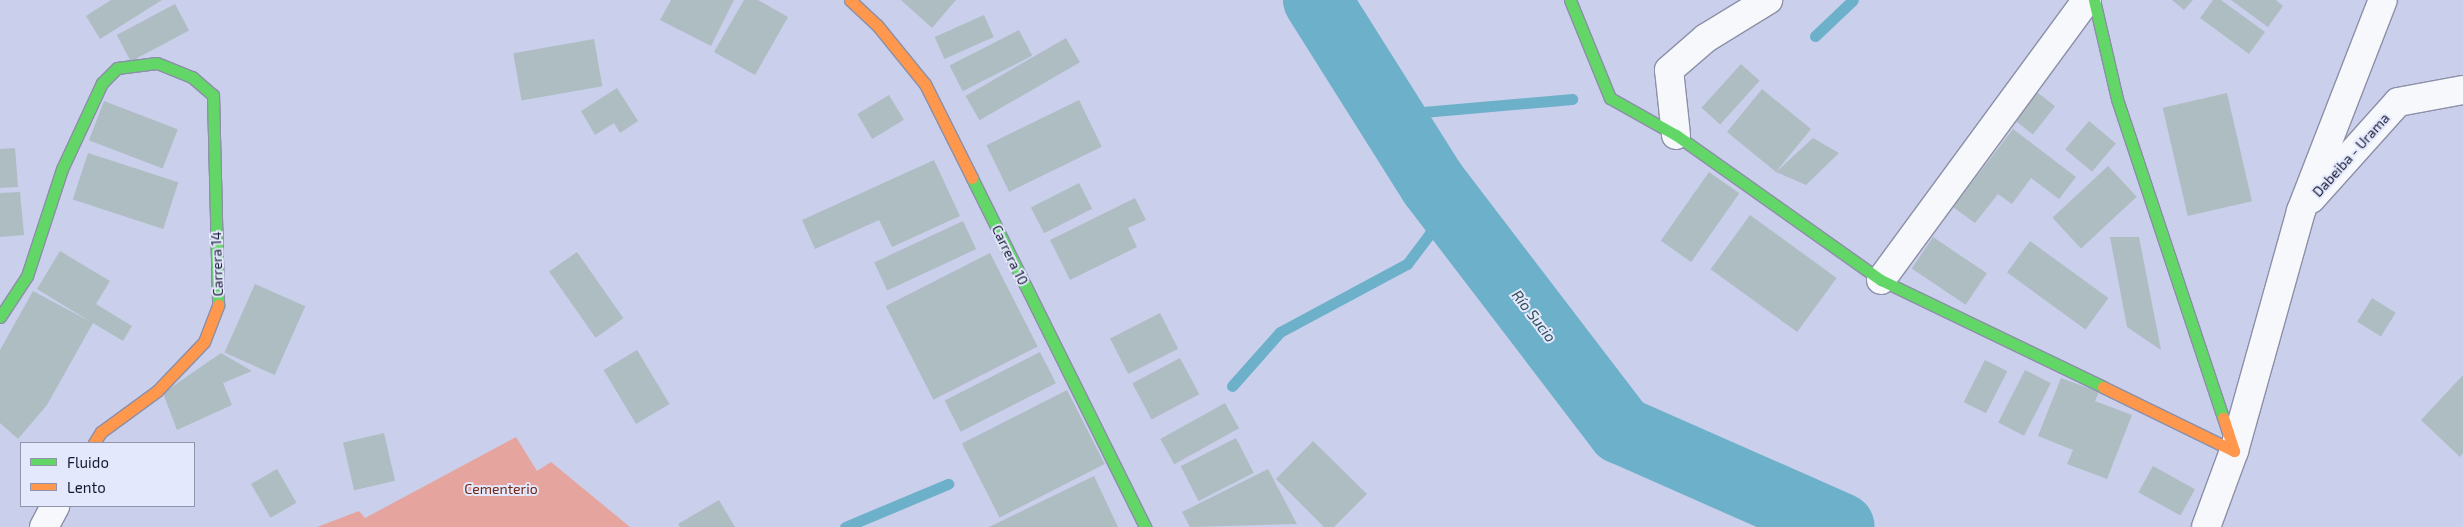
<!DOCTYPE html>
<html>
<head>
<meta charset="utf-8">
<style>
  body { margin:0 }
  #map { position:relative; width:2463px; height:527px; overflow:hidden; background:#cacfec; font-family:"Exo 2",sans-serif }
  div>[style] { position:absolute }
  [style*='--x'] { left:calc(var(--x)*1px); top:calc(var(--y)*1px); width:calc(var(--w)*1px); rotate:calc(var(--a)*1deg) }
  .green>* { inset:0; background:#e5a59e }
  .stream>* { height:11px; margin:-5.5px; padding:0 5.5px; transform-origin:5.5px; border-radius:5.5px; background:#6db0c9 }
  .river>* { height:68px; margin:-34px; padding:0 34px; transform-origin:34px; border-radius:34px; background:#6db0c9 }
  .building>* { inset:0; background:#aebdc2; transform-origin:0 0 }
  .roads { filter:drop-shadow(1px 0 #8c8fa7) drop-shadow(-1px 0 #8c8fa7) drop-shadow(0 1px #8c8fa7) drop-shadow(0 -1px #8c8fa7) }
  .street>* { height:28px; margin:-14px; padding:0 14px; transform-origin:14px; border-radius:14px; background:#f7f8fc }
  .fast>* { height:11px; margin:-5.5px; padding:0 5.5px; transform-origin:5.5px; border-radius:5.5px; background:#63d668 }
  .slow>* { height:11px; margin:-5.5px; padding:0 5.5px; transform-origin:5.5px; border-radius:5.5px; background:#ff974d }
  span { translate:-50% -50%; white-space:nowrap; text-align:center; line-height:1.15; -webkit-text-stroke:4px #e4e8fd; paint-order:stroke }
  .street-label { font-size:14px; color:#151830 }
  .park-label { font-size:14px; color:#742812 }
  .water-label { font-size:15px; color:#304e56; font-style:italic }
  .legend { position:absolute; left:20px; top:442px; width:175px; height:65px; box-sizing:border-box; background:#e4e8fd; border:1px solid #9195ab; margin:0; padding:6px 9px; list-style:none; font-size:15px; color:#151830 }
  .legend li { display:flex; align-items:center; gap:10px; height:25px }
  .legend b { width:25px; border:1px solid #9195ab }
</style>
</head>
<body>
<div id="map">
  <div class="green">
    <i style="clip-path:polygon(516px 437px,537px 471px,551px 462px,630px 527px,317px 527px,359px 511px,365px 518px)"></i>
  </div>
  <div class="stream">
    <i style="--x:1815;--y:36;--w:52;--a:-43.5"></i>
    <i style="--x:1389;--y:115;--w:184;--a:-5"></i>
    <i style="--x:1232;--y:386;--w:72;--a:-48.4"></i>
    <i style="--x:1280;--y:332;--w:144;--a:-28.2"></i>
    <i style="--x:1407;--y:264;--w:39;--a:-53"></i>
    <i style="--x:1430;--y:233;--w:39;--a:-73"></i>
    <i style="--x:845;--y:527;--w:112;--a:-22.7"></i>
  </div>
  <div class="river">
    <i style="--x:1317;--y:0;--w:218;--a:57.8"></i>
    <i style="--x:1433;--y:184;--w:310;--a:52.6"></i>
    <i style="--x:1621;--y:430;--w:240;--a:23.8"></i>
  </div>
  <div class="building">
    <i style="clip-path:polygon(111px 0,162px 0,100px 39px,86px 16px)"></i>
    <i style="clip-path:polygon(671px 0,734px 0,711px 46px,660px 20px)"></i>
    <i style="clip-path:polygon(744px 0,758px 0,788px 17px,755px 75px,714px 52px)"></i>
    <i style="clip-path:polygon(901px 0,956px 0,932px 28px)"></i>
    <i style="clip-path:polygon(2172px 0,2193px 0,2184px 10px)"></i>
    <i style="clip-path:polygon(2213px 0,2221px 0,2265px 32px,2249px 54px,2200px 18px)"></i>
    <i style="clip-path:polygon(2231px 0,2276px 0,2283px 6px,2268px 27px)"></i>
    <i style="left:175px;top:4px;width:30px;height:66px;rotate:62deg"></i>
    <i style="left:984px;top:15px;width:24px;height:54px;rotate:66deg"></i>
    <i style="left:1019px;top:30px;width:29px;height:78px;rotate:63deg"></i>
    <i style="left:1066px;top:38px;width:28px;height:116px;rotate:60deg"></i>
    <i style="left:594px;top:39px;width:48px;height:82px;rotate:80deg"></i>
    <i style="left:1741px;top:64px;width:25px;height:59px;rotate:42deg"></i>
    <i style="clip-path:polygon(617px 88px,638px 121px,620px 133px,614px 123px,595px 135px,581px 111px)"></i>
    <i style="clip-path:polygon(1762px 89px,1811px 129px,1776px 172px,1813px 138px,1839px 153px,1806px 185px,1776px 172px,1727px 132px)"></i>
    <i style="left:2033px;top:89px;width:28px;height:36px;rotate:38deg"></i>
    <i style="left:2227px;top:93px;width:111px;height:66px;rotate:77deg"></i>
    <i style="left:889px;top:95px;width:29px;height:37px;rotate:59deg"></i>
    <i style="left:1079px;top:100px;width:52px;height:103px;rotate:64deg"></i>
    <i style="left:104px;top:101px;width:79px;height:42px;rotate:21deg"></i>
    <i style="left:2089px;top:121px;width:35px;height:37px;rotate:40deg"></i>
    <i style="clip-path:polygon(2013px 129px,2076px 177px,2059px 199px,2031px 178px,2012px 204px,1998px 194px,1975px 223px,1953px 207px)"></i>
    <i style="clip-path:polygon(15px 148px,18px 187px,0 188px,0 149px)"></i>
    <i style="left:88px;top:153px;width:95px;height:49px;rotate:18deg"></i>
    <i style="clip-path:polygon(934px 160px,960px 216px,892px 247px,879px 220px,815px 249px,802px 220px)"></i>
    <i style="left:2108px;top:166px;width:42px;height:76px;rotate:47deg"></i>
    <i style="left:1709px;top:172px;width:37px;height:84px;rotate:35deg"></i>
    <i style="left:1079px;top:183px;width:29px;height:54px;rotate:63deg"></i>
    <i style="clip-path:polygon(20px 192px,24px 235px,0 237px,0 193px)"></i>
    <i style="clip-path:polygon(1135px 198px,1146px 220px,1128px 228px,1137px 247px,1070px 280px,1050px 240px)"></i>
    <i style="left:1750px;top:215px;width:107px;height:67px;rotate:36deg"></i>
    <i style="left:963px;top:221px;width:31px;height:98px;rotate:65deg"></i>
    <i style="left:1933px;top:237px;width:65px;height:38px;rotate:34deg"></i>
    <i style="clip-path:polygon(2110px 237px,2139px 237px,2161px 350px,2127px 327px)"></i>
    <i style="left:2030px;top:241px;width:97px;height:39px;rotate:36deg"></i>
    <i style="clip-path:polygon(60px 251px,110px 281px,96px 304px,132px 326px,123px 341px,93px 323px,47px 405px,18px 439px,0 423px,0 350px,33px 291px,91px 322px,37px 289px)"></i>
    <i style="left:577px;top:252px;width:81px;height:34px;rotate:55deg"></i>
    <i style="left:990px;top:253px;width:105px;height:117px;rotate:63deg"></i>
    <i style="left:255px;top:284px;width:55px;height:75px;rotate:24deg"></i>
    <i style="left:2372px;top:298px;width:28px;height:28px;rotate:32deg"></i>
    <i style="left:1160px;top:313px;width:40px;height:56px;rotate:63deg"></i>
    <i style="left:637px;top:350px;width:63px;height:39px;rotate:59deg"></i>
    <i style="left:1040px;top:352px;width:35px;height:107px;rotate:63deg"></i>
    <i style="clip-path:polygon(221px 353px,252px 371px,223px 383px,232px 405px,177px 430px,163px 393px)"></i>
    <i style="left:1180px;top:358px;width:41px;height:54px;rotate:62deg"></i>
    <i style="left:1985px;top:360px;width:25px;height:47px;rotate:27deg"></i>
    <i style="left:2025px;top:370px;width:29px;height:59px;rotate:27deg"></i>
    <i style="clip-path:polygon(2463px 375px,2463px 453px,2460px 457px,2421px 420px)"></i>
    <i style="clip-path:polygon(2061px 378px,2099px 392px,2095px 401px,2132px 415px,2107px 479px,2067px 464px,2073px 450px,2038px 436px)"></i>
    <i style="left:1067px;top:390px;width:83px;height:118px;rotate:63deg"></i>
    <i style="left:1225px;top:403px;width:29px;height:74px;rotate:61deg"></i>
    <i style="left:384px;top:433px;width:49px;height:42px;rotate:77deg"></i>
    <i style="left:1236px;top:438px;width:39px;height:62px;rotate:63deg"></i>
    <i style="clip-path:polygon(1313px 441px,1367px 494px,1334px 527px,1324px 527px,1276px 479px)"></i>
    <i style="left:2153px;top:466px;width:48px;height:30px;rotate:29deg"></i>
    <i style="left:277px;top:469px;width:39px;height:30px;rotate:60deg"></i>
    <i style="clip-path:polygon(1268px 469px,1297px 524px,1190px 527px,1182px 512px)"></i>
    <i style="clip-path:polygon(1094px 476px,1118px 527px,989px 527px)"></i>
    <i style="clip-path:polygon(719px 500px,735px 527px,680px 527px,678px 524px)"></i>
  </div>
  <div class="roads">
    <div class="street">
      <i style="--x:1676;--y:135;--w:65;--a:-96.1"></i>
      <i style="--x:1669;--y:70;--w:49;--a:-40.9"></i>
      <i style="--x:1706;--y:38;--w:73;--a:-31.5"></i>
      <i style="--x:2311;--y:199;--w:130;--a:-48.1"></i>
      <i style="--x:2398;--y:102;--w:66;--a:-10.5"></i>
      <i style="--x:1881;--y:280;--w:348;--a:-53.7"></i>
      <i style="--x:44;--y:527;--w:24;--a:-62"></i>
      <i style="--x:2206;--y:527;--w:81;--a:-69.8"></i>
      <i style="--x:2234;--y:451;--w:249;--a:-74.4"></i>
      <i style="--x:2301;--y:211;--w:226;--a:-68.8"></i>
    </div>
    <div class="fast">
      <i style="--x:1570;--y:0;--w:106;--a:67.8"></i>
      <i style="--x:1610;--y:98;--w:76;--a:29.3"></i>
      <i style="--x:1676;--y:135;--w:251;--a:35.3"></i>
      <i style="--x:1881;--y:280;--w:246;--a:25.7"></i>
      <i style="--x:2094;--y:0;--w:102;--a:76.9"></i>
      <i style="--x:2117;--y:99;--w:336;--a:71.6"></i>
      <i style="--x:972;--y:178;--w:390;--a:63.6"></i>
      <i style="--x:0;--y:317;--w:49;--a:-56.6"></i>
      <i style="--x:27;--y:276;--w:113;--a:-71.9"></i>
      <i style="--x:62;--y:169;--w:95;--a:-65.1"></i>
      <i style="--x:102;--y:83;--w:21;--a:-45"></i>
      <i style="--x:117;--y:68;--w:40;--a:-7.1"></i>
      <i style="--x:157;--y:63;--w:38;--a:22"></i>
      <i style="--x:192;--y:77;--w:28;--a:41"></i>
      <i style="--x:213;--y:95;--w:210;--a:88.6"></i>
    </div>
    <div class="slow">
      <i style="--x:850;--y:0;--w:37;--a:43"></i>
      <i style="--x:877;--y:25;--w:76;--a:50.9"></i>
      <i style="--x:925;--y:84;--w:105;--a:63.4"></i>
      <i style="--x:2103;--y:387;--w:146;--a:26"></i>
      <i style="--x:2234;--y:451;--w:35;--a:-108"></i>
      <i style="--x:94;--y:443;--w:13;--a:-58"></i>
      <i style="--x:101;--y:432;--w:69;--a:-36.2"></i>
      <i style="--x:157;--y:391;--w:68;--a:-46.2"></i>
      <i style="--x:204;--y:342;--w:40;--a:-69"></i>
    </div>
  </div>
  <div class="street-label">
    <span style="left:2351px;top:155px;rotate:-48deg">Dabeiba - Urama</span>
    <span style="left:1010px;top:255px;rotate:64deg">Carrera 10</span>
    <span style="left:217px;top:264px;rotate:-92deg">Carrera 14</span>
  </div>
  <div class="park-label">
    <span style="left:501px;top:489px">Cementerio</span>
  </div>
  <div class="water-label">
    <span style="left:1534px;top:316px;rotate:52deg">Río Sucio</span>
  </div>
  <ul class="legend">
  <li><b style="height:6px;background:#63d668"></b>Fluido</li>
  <li><b style="height:6px;background:#ff974d"></b>Lento</li>
  </ul>
</div>
</body>
</html>
